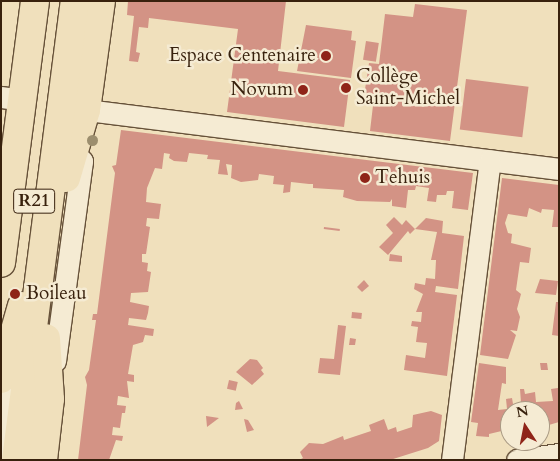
<!DOCTYPE html>
<html>
<head>
<meta charset="utf-8">
<style>
  body { margin:0 }
  #map { position:relative; width:560px; height:461px; overflow:hidden; background:#f0e0bc; font-family:Cardo,serif }
  div>[style] { position:absolute }
  [style*='--x'] { left:calc(var(--x)*1px); top:calc(var(--y)*1px); width:calc(var(--w)*1px); rotate:calc(var(--a)*1deg) }
  .building>* { inset:0; background:#d39385; transform-origin:0 0 }
  .roads { filter:drop-shadow(1px 0 #665139) drop-shadow(-1px 0 #665139) drop-shadow(0 1px #665139) drop-shadow(0 -1px #665139) }
  .minor>* { height:21px; margin:-10.5px; padding:0 10.5px; transform-origin:10.5px; border-radius:10.5px; background:#f5ebd3 }
  .major>* { height:28px; margin:-14px; padding:0 14px; transform-origin:14px; border-radius:14px; background:#f0e0bc }
  .trees>* { width:11px; height:11px; margin:-5.5px; border-radius:50%; background:#9c8e6e }
  .dots>* { width:14px; height:14px; translate:-50% -50%; box-sizing:border-box; border:2px solid #f5ebd3; border-radius:50% }
  span { translate:-50% -50%; white-space:nowrap; text-align:center; line-height:1.15; -webkit-text-stroke:5px #f5ebd3; paint-order:stroke }
  .shield-label span { padding:1px 4px; background:#f5ebd3; border:1px solid; border-radius:4px; -webkit-text-stroke-width:0 }
  .shield-label { font-size:18px; color:#38210d; font-weight:700 }
  .poi-label { font-size:19px; color:#38210d }
  .right { translate:-100% -50%; text-align:right }
  .left { translate:0 -50%; text-align:left }
  .frame { position:absolute; inset:0; border:2px solid #38210d; pointer-events:none }
  .north { position:absolute; left:500px; top:401px; width:50px; height:50px; box-sizing:border-box; background:#f5ebd3; border:1px solid #a99a84; border-radius:50%; rotate:349deg; font-size:14px; font-weight:700; line-height:20px; text-align:center; color:#38210d }
  .north::after { content:''; display:block; margin:auto; width:18px; height:22px; background:#8f2418; clip-path:polygon(50% 0,100% 100%,50% 72%,0 100%) }
</style>
</head>
<body>
<div id="map">
  <div class="building">
    <i style="clip-path:polygon(128px 1px,286px 1px,278px 71px,350px 80px,344px 127px,227px 112px,238px 29px,149px 18px,148px 28px,139px 27px,136px 52px,140px 53px,138px 62px,129px 61px,134px 16px,127px 15px)"></i>
    <i style="clip-path:polygon(415px 4px,467px 10px,450px 141px,370px 131px,374px 97px,364px 96px,369px 63px,379px 64px,385px 14px,413px 17px)"></i>
    <i style="clip-path:polygon(306px 25px,352px 31px,351px 40px,356px 41px,351px 78px,297px 71px)"></i>
    <i style="left:366px;top:41px;width:13px;height:19px;rotate:9deg"></i>
    <i style="left:466px;top:79px;width:63px;height:51px;rotate:7deg"></i>
    <i style="clip-path:polygon(121px 130px,473px 173px,468px 210px,452px 208px,454px 191px,447px 191px,446px 195px,437px 195px,436px 202px,427px 201px,429px 188px,416px 186px,415px 190px,408px 190px,406px 208px,392px 206px,392px 199px,390px 202px,357px 201px,343px 197px,344px 190px,313px 188px,313px 184px,309px 184px,291px 182px,290px 192px,283px 193px,284px 185px,273px 184px,274px 176px,259px 174px,258px 180px,241px 182px,231px 178px,232px 165px,226px 164px,228px 175px,218px 174px,220px 160px,207px 159px,208px 155px,189px 153px,187px 162px,174px 161px,169px 158px,170px 154px,164px 153px,162px 169px,155px 168px,147px 188px,146px 202px,161px 204px,159px 219px,147px 218px,146px 226px,150px 227px,146px 254px,142px 254px,142px 262px,148px 263px,147px 271px,151px 272px,148px 292px,131px 293px,130px 302px,149px 306px,148px 313px,146px 320px,129px 318px,128px 325px,154px 329px,153px 336px,145px 335px,143px 342px,133px 345px,128px 374px,134px 375px,134px 382px,127px 381px,129px 398px,118px 396px,117px 405px,126px 406px,125px 413px,122px 413px,120px 428px,113px 427px,112px 435px,123px 436px,122px 441px,116px 440px,109px 460px,78px 460px,87px 385px,85px 377px,89px 370px,96px 320px,92px 320px,93px 314px,97px 314px,115px 173px,112px 166px,116px 165px)"></i>
    <i style="clip-path:polygon(502px 178px,559px 185px,559px 227px,552px 227px,554px 210px,542px 209px,541px 213px,529px 208px,527px 217px,508px 214px,505px 223px,508px 233px,512px 234px,511px 243px,531px 248px,529px 263px,520px 262px,516px 290px,521px 294px,517px 309px,520px 317px,517px 331px,510px 330px,516px 335px,508px 359px,480px 355px)"></i>
    <i style="clip-path:polygon(394px 217px,402px 225px,406px 220px,415px 229px,426px 218px,443px 221px,442px 233px,464px 236px,458px 289px,436px 286px,435px 292px,457px 295px,447px 376px,404px 370px,406px 355px,425px 358px,427px 343px,416px 342px,418px 327px,411px 326px,412px 321px,421px 322px,422px 312px,416px 312px,423px 294px,414px 289px,415px 283px,425px 285px,426px 278px,435px 279px,436px 260px,431px 260px,437px 232px,415px 229px,410px 234px,408px 231px,388px 255px,379px 247px,393px 233px,386px 225px)"></i>
    <i style="left:324px;top:227px;width:16px;height:2px;rotate:7deg"></i>
    <i style="clip-path:polygon(390px 254px,402px 256px,402px 262px,389px 261px)"></i>
    <i style="clip-path:polygon(540px 279px,558px 281px,556px 295px,535px 293px)"></i>
    <i style="clip-path:polygon(364px 280px,369px 286px,362px 292px,357px 287px)"></i>
    <i style="clip-path:polygon(556px 302px,559px 302px,559px 336px,552px 335px)"></i>
    <i style="left:352px;top:312px;width:10px;height:6px;rotate:6deg"></i>
    <i style="clip-path:polygon(338px 325px,346px 326px,340px 375px,318px 373px,320px 358px,334px 359px)"></i>
    <i style="clip-path:polygon(350px 338px,356px 339px,355px 345px,349px 345px)"></i>
    <i style="clip-path:polygon(250px 359px,257px 360px,263px 368px,261px 370px,264px 374px,252px 385px,236px 372px)"></i>
    <i style="clip-path:polygon(479px 363px,506px 367px,506px 384px,502px 383px,498px 410px,507px 409px,506px 399px,512px 398px,513px 404px,521px 403px,520px 389px,524px 389px,525px 394px,535px 392px,536px 402px,553px 401px,551px 389px,558px 388px,559px 422px,542px 427px,540px 411px,510px 411px,510px 429px,489px 434px,489px 437px,476px 436px,478px 423px,471px 422px)"></i>
    <i style="clip-path:polygon(540px 363px,547px 363px,548px 370px,541px 370px)"></i>
    <i style="left:229px;top:380px;width:9px;height:9px;rotate:13deg"></i>
    <i style="clip-path:polygon(239px 401px,243px 409px,235px 410px,236px 403px)"></i>
    <i style="clip-path:polygon(431px 411px,442px 415px,439px 441px,428px 448px,390px 460px,299px 460px,303px 458px,300px 452px,309px 443px,323px 444px,343px 436px,344px 440px,371px 431px,369px 425px,384px 419px,388px 430px,396px 427px,397px 432px,412px 427px,413px 415px)"></i>
    <i style="clip-path:polygon(206px 416px,219px 418px,207px 427px)"></i>
    <i style="clip-path:polygon(244px 419px,248px 420px,254px 430px,247px 432px)"></i>
  </div>
  <div class="roads">
    <div class="minor">
      <i style="--x:1;--y:97;--w:21;--a:8"></i>
      <i style="--x:86;--y:110;--w:477;--a:7.1"></i>
      <i style="--x:55;--y:361;--w:202;--a:-82.3"></i>
      <i style="--x:82;--y:161;--w:7;--a:-135"></i>
      <i style="--x:1;--y:460;--w:89;--a:-88.1"></i>
      <i style="--x:452;--y:460;--w:302;--a:-82.8"></i>
      <i style="--x:517;--y:460;--w:42;--a:-8.1"></i>
    </div>
    <div class="major">
      <i style="--x:66;--y:178;--w:71;--a:-73.6"></i>
      <i style="--x:86;--y:110;--w:110;--a:-82.2"></i>
      <i style="--x:1;--y:263;--w:264;--a:-82.6"></i>
      <i style="--x:1;--y:379;--w:76;--a:-74"></i>
      <i style="--x:16;--y:460;--w:463;--a:-82.7"></i>
      <i style="--x:43;--y:460;--w:61;--a:-83.5"></i>
      <i style="--x:50;--y:399;--w:61;--a:-93.8"></i>
    </div>
  </div>
  <div class="trees">
    <i style="left:92px;top:140px"></i>
  </div>
  <div class="dots">
    <i style="left:326px;top:56px;background:#8f2418"></i>
    <i style="left:346px;top:88px;background:#8f2418"></i>
    <i style="left:303px;top:90px;background:#8f2418"></i>
    <i style="left:365px;top:178px;background:#8f2418"></i>
    <i style="left:15px;top:294px;background:#8f2418"></i>
  </div>
  <div class="shield-label">
    <span style="left:34px;top:201px">R21</span>
  </div>
  <div class="poi-label">
    <span class="right" style="left:316px;top:56px">Espace Centenaire</span>
    <span class="left" style="left:356px;top:88px">Collège<br>Saint-Michel</span>
    <span class="right" style="left:293px;top:90px">Novum</span>
    <span class="left" style="left:375px;top:178px">Tehuis</span>
    <span class="left" style="left:26px;top:294px">Boileau</span>
  </div>
  <div class="frame"></div>
  <div class="north">N</div>
</div>
</body>
</html>
